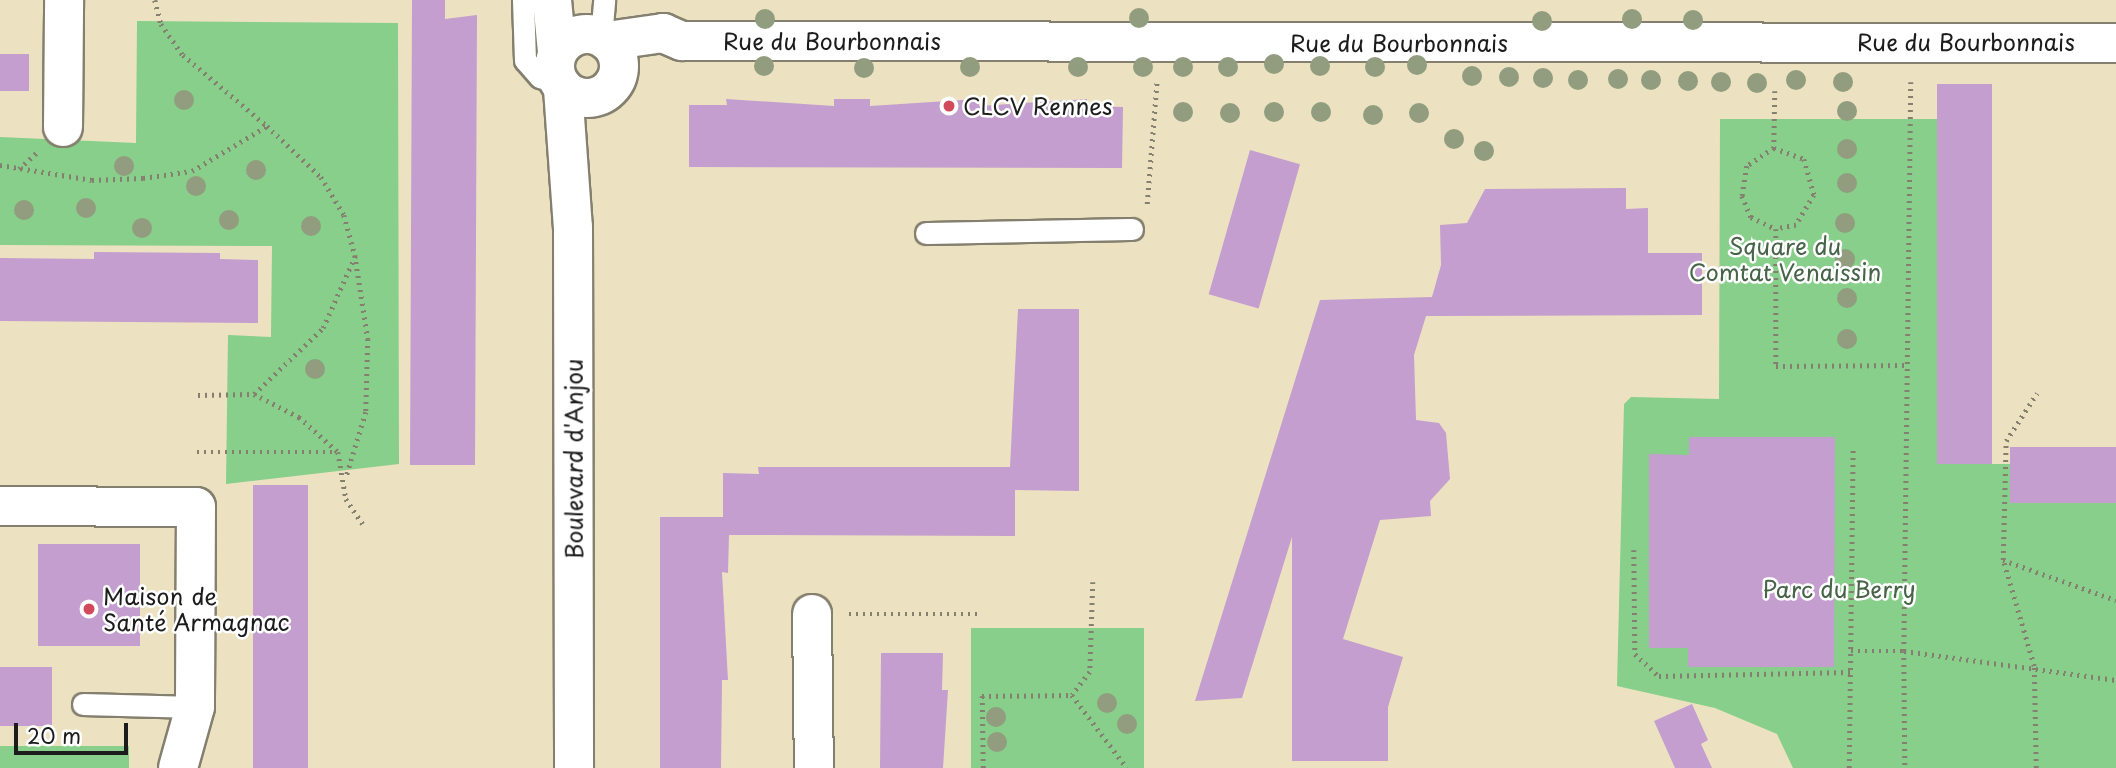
<!DOCTYPE html>
<html>
<head>
<meta charset="utf-8">
<style>
  body { margin:0 }
  #map { position:relative; width:2116px; height:768px; overflow:hidden; background:#ece2c1; font-family:"Playpen Sans",sans-serif }
  div>[style] { position:absolute }
  [style*='--x'] { left:calc(var(--x)*1px); top:calc(var(--y)*1px); width:calc(var(--w)*1px); rotate:calc(var(--a)*1deg) }
  .green>* { inset:0; background:#87cf8a; transform-origin:0 0 }
  .building>* { inset:0; background:#c39ecf; transform-origin:0 0 }
  .path>* { height:4.5px; margin-top:-2.25px; transform-origin:0; background:repeating-linear-gradient(90deg,#847f6e 0 2px,transparent 0 7px) }
  .roads { filter:drop-shadow(2px 0 #847f6e) drop-shadow(-2px 0 #847f6e) drop-shadow(0 2px #847f6e) drop-shadow(0 -2px #847f6e) }
  .service>* { height:21px; margin:-10.5px; padding:0 10.5px; transform-origin:10.5px; border-radius:10.5px; background:#fff }
  .minor>* { height:38px; margin:-19px; padding:0 19px; transform-origin:19px; border-radius:19px; background:#fff }
  .tertiary>* { height:38px; margin:-19px; padding:0 19px; transform-origin:19px; border-radius:19px; background:#fff }
  .tertiary>.ring { margin:-19px; padding:0; box-sizing:content-box; background:none; border:38px solid #fff; border-radius:50% }
  .trees>* { width:20px; height:20px; margin:-10px; border-radius:50%; background:#919d7e }
  .dots>* { width:19px; height:19px; translate:-50% -50%; box-sizing:border-box; border:4px solid #fff; border-radius:50% }
  span { translate:-50% -50%; white-space:nowrap; text-align:center; line-height:1.15; -webkit-text-stroke:5px #fff; paint-order:stroke }
  .street-label { font-size:23px; color:#1c1c1c }
  .poi-label { font-size:23px; color:#1c1c1c }
  .left { translate:0 -50%; text-align:left }
  .park-label { font-size:23px; color:#476448 }
  .scale { position:absolute; left:14px; top:723px; width:114px; height:32px; box-sizing:border-box; border:4px solid #1c1c1c; border-top:0; padding-left:9px; font-size:21px; line-height:24px; white-space:nowrap; color:#1c1c1c; -webkit-text-stroke:5px #fff; paint-order:stroke }
</style>
</head>
<body>
<div id="map">
  <div class="green">
    <i style="clip-path:polygon(137px 21px,398px 23px,399px 464px,226px 484px,228px 335px,271px 337px,272px 246px,0 245px,0 137px,136px 143px)"></i>
    <i style="clip-path:polygon(1720px 119px,1937px 119px,1938px 464px,2010px 464px,2010px 503px,2116px 503px,2116px 768px,1793px 768px,1777px 734px,1715px 708px,1617px 686px,1624px 404px,1631px 397px,1719px 399px)"></i>
    <i style="left:1144px;top:628px;width:140px;height:173px;rotate:90deg"></i>
    <i style="left:0;top:746px;width:129px;height:22px"></i>
  </div>
  <div class="building">
    <i style="clip-path:polygon(412px 0,445px 0,445px 19px,477px 15px,475px 465px,410px 465px)"></i>
    <i style="left:0;top:54px;width:29px;height:37px"></i>
    <i style="left:1937px;top:84px;width:55px;height:380px"></i>
    <i style="clip-path:polygon(726px 99px,834px 106px,834px 99px,870px 99px,870px 106px,978px 99px,979px 106px,1087px 99px,1087px 106px,1123px 107px,1122px 168px,689px 167px,689px 105px,727px 105px)"></i>
    <i style="left:1250px;top:150px;width:52px;height:150px;rotate:16deg"></i>
    <i style="clip-path:polygon(1626px 188px,1626px 209px,1648px 208px,1648px 253px,1702px 253px,1702px 315px,1426px 316px,1414px 355px,1416px 420px,1439px 423px,1446px 433px,1450px 479px,1430px 501px,1431px 516px,1380px 520px,1343px 639px,1403px 657px,1388px 707px,1388px 761px,1292px 761px,1292px 537px,1242px 698px,1195px 701px,1320px 300px,1432px 297px,1441px 265px,1440px 225px,1467px 223px,1485px 189px)"></i>
    <i style="clip-path:polygon(94px 252px,220px 253px,220px 259px,258px 260px,258px 323px,0 321px,0 258px,94px 259px)"></i>
    <i style="clip-path:polygon(1018px 309px,1079px 309px,1079px 491px,1015px 490px,1015px 536px,729px 535px,728px 573px,722px 572px,728px 680px,722px 680px,721px 768px,660px 768px,660px 517px,723px 517px,723px 473px,759px 474px,758px 467px,1010px 467px)"></i>
    <i style="clip-path:polygon(1689px 437px,1835px 437px,1834px 667px,1688px 667px,1688px 648px,1649px 648px,1649px 454px,1689px 455px)"></i>
    <i style="left:2010px;top:447px;width:106px;height:56px"></i>
    <i style="left:308px;top:485px;width:283px;height:55px;rotate:90deg"></i>
    <i style="left:140px;top:544px;width:102px;height:102px;rotate:90deg"></i>
    <i style="clip-path:polygon(881px 653px,943px 653px,942px 690px,948px 690px,943px 768px,880px 768px)"></i>
    <i style="left:0;top:667px;width:52px;height:59px"></i>
    <i style="clip-path:polygon(1692px 704px,1708px 740px,1701px 744px,1712px 768px,1675px 768px,1654px 721px)"></i>
  </div>
  <div class="path">
    <i style="--x:155;--y:0;--w:25;--a:76"></i>
    <i style="--x:161;--y:24;--w:38;--a:55"></i>
    <i style="--x:183;--y:55;--w:110;--a:40.2"></i>
    <i style="--x:1911;--y:82;--w:569;--a:90.7"></i>
    <i style="--x:1904;--y:651;--w:214;--a:7.8"></i>
    <i style="--x:1775;--y:91;--w:57;--a:91"></i>
    <i style="--x:1774;--y:148;--w:32;--a:20"></i>
    <i style="--x:1804;--y:159;--w:37;--a:74"></i>
    <i style="--x:1814;--y:195;--w:35;--a:121"></i>
    <i style="--x:1796;--y:225;--w:20;--a:169"></i>
    <i style="--x:1776;--y:229;--w:137;--a:90"></i>
    <i style="--x:1776;--y:366;--w:132;--a:-0.4"></i>
    <i style="--x:1774;--y:148;--w:32;--a:146"></i>
    <i style="--x:1747;--y:166;--w:30;--a:99"></i>
    <i style="--x:1742;--y:196;--w:23;--a:67"></i>
    <i style="--x:1751;--y:217;--w:28;--a:26"></i>
    <i style="--x:0;--y:165;--w:93;--a:9.3"></i>
    <i style="--x:92;--y:180;--w:51;--a:-2.2"></i>
    <i style="--x:143;--y:178;--w:49;--a:-8.1"></i>
    <i style="--x:192;--y:171;--w:87;--a:-31"></i>
    <i style="--x:267;--y:126;--w:74;--a:43.4"></i>
    <i style="--x:321;--y:177;--w:44;--a:58.8"></i>
    <i style="--x:344;--y:215;--w:41;--a:74.6"></i>
    <i style="--x:355;--y:255;--w:85;--a:81.2"></i>
    <i style="--x:368;--y:339;--w:73;--a:91.6"></i>
    <i style="--x:366;--y:412;--w:69;--a:106.9"></i>
    <i style="--x:19;--y:169;--w:25;--a:-43"></i>
    <i style="--x:1147;--y:204;--w:123;--a:-85.4"></i>
    <i style="--x:254;--y:394;--w:51;--a:27.1"></i>
    <i style="--x:299;--y:417;--w:52;--a:41.9"></i>
    <i style="--x:338;--y:452;--w:48;--a:80.3"></i>
    <i style="--x:346;--y:499;--w:30;--a:56"></i>
    <i style="--x:198;--y:395;--w:56;--a:-1"></i>
    <i style="--x:254;--y:394;--w:95;--a:-43.7"></i>
    <i style="--x:323;--y:328;--w:79;--a:-66"></i>
    <i style="--x:197;--y:452;--w:140;--a:0"></i>
    <i style="--x:1634;--y:550;--w:104;--a:89.4"></i>
    <i style="--x:1635;--y:654;--w:33;--a:43"></i>
    <i style="--x:1659;--y:676;--w:191;--a:-1.2"></i>
    <i style="--x:2003;--y:560;--w:120;--a:19.5"></i>
    <i style="--x:1093;--y:582;--w:90;--a:91.9"></i>
    <i style="--x:1090;--y:672;--w:29;--a:128"></i>
    <i style="--x:1072;--y:695;--w:91;--a:53"></i>
    <i style="--x:849;--y:614;--w:129;--a:0"></i>
    <i style="--x:1851;--y:651;--w:53;--a:0"></i>
    <i style="--x:1904;--y:651;--w:117;--a:89.5"></i>
    <i style="--x:983;--y:768;--w:72;--a:-90.8"></i>
    <i style="--x:982;--y:696;--w:90;--a:-0.6"></i>
    <i style="--x:1849;--y:768;--w:318;--a:-89.3"></i>
    <i style="--x:2036;--y:768;--w:102;--a:-91.1"></i>
    <i style="--x:2034;--y:666;--w:110;--a:-106.3"></i>
    <i style="--x:2003;--y:560;--w:119;--a:-88.6"></i>
    <i style="--x:2006;--y:441;--w:57;--a:-57.1"></i>
  </div>
  <div class="roads">
    <div class="service">
      <i style="--x:523;--y:0;--w:60;--a:88.1"></i>
      <i style="--x:525;--y:60;--w:23;--a:49"></i>
      <i style="--x:540;--y:77;--w:20;--a:18"></i>
      <i style="--x:601;--y:37;--w:37;--a:-85"></i>
      <i style="--x:926;--y:233;--w:206;--a:-1.1"></i>
      <i style="--x:83;--y:704;--w:112;--a:1.5"></i>
    </div>
    <div class="minor">
      <i style="--x:607;--y:41;--w:57;--a:-8.1"></i>
      <i style="--x:663;--y:33;--w:21;--a:23"></i>
      <i style="--x:682;--y:41;--w:1434;--a:0.08"></i>
      <i style="--x:63;--y:127;--w:127;--a:-89.5"></i>
      <i style="--x:0;--y:506;--w:196;--a:0.3"></i>
      <i style="--x:196;--y:507;--w:200;--a:90.3"></i>
      <i style="--x:195;--y:707;--w:63;--a:105.6"></i>
      <i style="--x:812;--y:614;--w:154;--a:89.3"></i>
    </div>
    <div class="tertiary">
      <i style="--x:552;--y:0;--w:52;--a:84.5"></i>
      <i class="ring" style="left:555px;top:34px;width:26px;height:26px"></i>
      <i style="--x:563;--y:89;--w:138;--a:85.9"></i>
      <i style="--x:573;--y:227;--w:541;--a:89.89"></i>
    </div>
  </div>
  <div class="trees">
    <i style="left:1139px;top:18px"></i>
    <i style="left:765px;top:19px"></i>
    <i style="left:1632px;top:19px"></i>
    <i style="left:1693px;top:20px"></i>
    <i style="left:1542px;top:21px"></i>
    <i style="left:1274px;top:64px"></i>
    <i style="left:1417px;top:65px"></i>
    <i style="left:764px;top:66px"></i>
    <i style="left:1320px;top:66px"></i>
    <i style="left:970px;top:67px"></i>
    <i style="left:1078px;top:67px"></i>
    <i style="left:1143px;top:67px"></i>
    <i style="left:1183px;top:67px"></i>
    <i style="left:1228px;top:67px"></i>
    <i style="left:1375px;top:67px"></i>
    <i style="left:864px;top:68px"></i>
    <i style="left:1472px;top:76px"></i>
    <i style="left:1509px;top:77px"></i>
    <i style="left:1543px;top:78px"></i>
    <i style="left:1618px;top:79px"></i>
    <i style="left:1578px;top:80px"></i>
    <i style="left:1651px;top:80px"></i>
    <i style="left:1796px;top:80px"></i>
    <i style="left:1688px;top:81px"></i>
    <i style="left:1721px;top:82px"></i>
    <i style="left:1843px;top:82px"></i>
    <i style="left:1757px;top:83px"></i>
    <i style="left:184px;top:100px"></i>
    <i style="left:1847px;top:111px"></i>
    <i style="left:1183px;top:112px"></i>
    <i style="left:1274px;top:112px"></i>
    <i style="left:1321px;top:112px"></i>
    <i style="left:1230px;top:113px"></i>
    <i style="left:1419px;top:113px"></i>
    <i style="left:1373px;top:115px"></i>
    <i style="left:1454px;top:139px"></i>
    <i style="left:1847px;top:149px"></i>
    <i style="left:1484px;top:151px"></i>
    <i style="left:124px;top:166px"></i>
    <i style="left:256px;top:170px"></i>
    <i style="left:1847px;top:183px"></i>
    <i style="left:196px;top:186px"></i>
    <i style="left:86px;top:208px"></i>
    <i style="left:24px;top:210px"></i>
    <i style="left:229px;top:220px"></i>
    <i style="left:1845px;top:223px"></i>
    <i style="left:311px;top:226px"></i>
    <i style="left:142px;top:228px"></i>
    <i style="left:1845px;top:259px"></i>
    <i style="left:1847px;top:298px"></i>
    <i style="left:1847px;top:339px"></i>
    <i style="left:315px;top:369px"></i>
    <i style="left:1107px;top:703px"></i>
    <i style="left:996px;top:717px"></i>
    <i style="left:1127px;top:724px"></i>
    <i style="left:997px;top:742px"></i>
  </div>
  <div class="dots">
    <i style="left:949px;top:106px;background:#d1495b"></i>
    <i style="left:89px;top:609px;background:#d1495b"></i>
  </div>
  <div class="street-label">
    <span style="left:832px;top:41px">Rue du Bourbonnais</span>
    <span style="left:1966px;top:42px">Rue du Bourbonnais</span>
    <span style="left:1399px;top:43px">Rue du Bourbonnais</span>
    <span style="left:574px;top:459px;rotate:-90deg">Boulevard d'Anjou</span>
  </div>
  <div class="poi-label">
    <span class="left" style="left:963px;top:106px">CLCV Rennes</span>
    <span class="left" style="left:103px;top:609px">Maison de<br>Santé Armagnac</span>
  </div>
  <div class="park-label">
    <span style="left:1785px;top:259px">Square du<br>Comtat Venaissin</span>
    <span style="left:1839px;top:589px">Parc du Berry</span>
  </div>
  <div class="scale">20 m</div>
</div>
</body>
</html>
